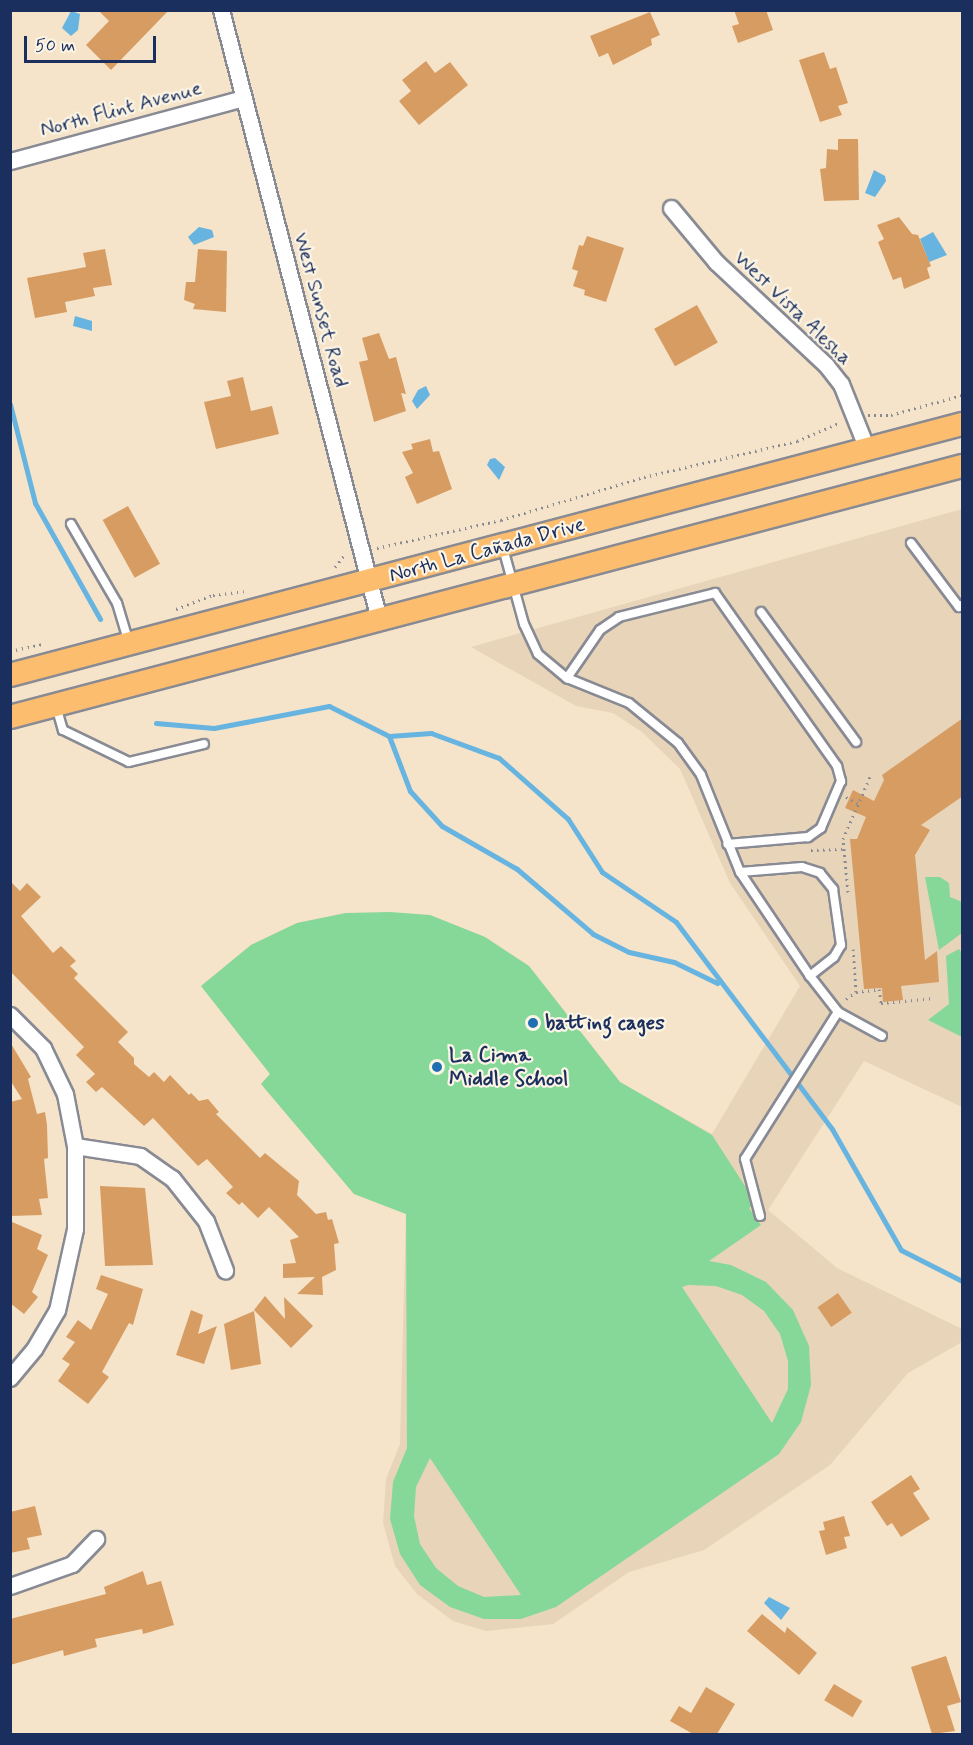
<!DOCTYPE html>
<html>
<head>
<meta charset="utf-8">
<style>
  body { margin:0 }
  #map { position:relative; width:973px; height:1745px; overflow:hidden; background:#f5e4ca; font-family:Mynerve,sans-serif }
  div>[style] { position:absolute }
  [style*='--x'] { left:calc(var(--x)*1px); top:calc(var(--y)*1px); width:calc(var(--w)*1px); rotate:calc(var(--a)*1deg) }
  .built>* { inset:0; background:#e8d4b8 }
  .green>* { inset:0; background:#86d899 }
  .water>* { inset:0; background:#67b4e0 }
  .stream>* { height:5px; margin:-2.5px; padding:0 2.5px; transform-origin:2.5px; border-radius:2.5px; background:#67b4e0 }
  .building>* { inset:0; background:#d79c62; transform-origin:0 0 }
  .path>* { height:3px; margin-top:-1.5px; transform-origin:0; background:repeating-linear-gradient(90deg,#888a94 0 1.5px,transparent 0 6px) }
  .roads { filter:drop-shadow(2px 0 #888a94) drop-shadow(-2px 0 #888a94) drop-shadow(0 2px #888a94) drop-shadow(0 -2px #888a94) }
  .lane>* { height:8px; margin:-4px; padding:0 4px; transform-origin:4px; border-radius:4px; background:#fff }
  .street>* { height:15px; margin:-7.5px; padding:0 7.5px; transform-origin:7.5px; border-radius:7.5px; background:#fff }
  .primary>* { height:22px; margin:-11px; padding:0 11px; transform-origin:11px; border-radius:11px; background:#fcbd6f }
  .dots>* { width:16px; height:16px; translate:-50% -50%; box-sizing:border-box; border:3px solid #fcf5e5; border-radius:50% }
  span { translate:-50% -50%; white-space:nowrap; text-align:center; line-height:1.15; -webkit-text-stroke:4.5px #fcf5e5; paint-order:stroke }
  .street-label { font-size:21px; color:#1b2f5e }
  .poi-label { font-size:21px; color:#1b2f5e; font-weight:700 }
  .left { translate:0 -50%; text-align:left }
  .frame { position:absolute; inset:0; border:12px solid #1b2f5e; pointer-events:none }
  .scale { position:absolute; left:24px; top:36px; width:132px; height:27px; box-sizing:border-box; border:3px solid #1b2f5e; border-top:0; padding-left:8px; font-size:18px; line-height:21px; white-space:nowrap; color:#1b2f5e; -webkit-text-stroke:4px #fcf5e5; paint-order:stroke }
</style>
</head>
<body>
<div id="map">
  <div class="built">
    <i style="clip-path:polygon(962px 509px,962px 1107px,864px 1061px,768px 1210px,837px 1268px,962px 1329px,962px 1342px,908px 1373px,830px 1465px,704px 1550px,629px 1572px,553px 1624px,486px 1631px,453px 1621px,417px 1594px,395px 1566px,383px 1523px,386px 1479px,400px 1444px,406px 1214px,354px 1194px,261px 1084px,270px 1074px,201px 986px,251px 945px,297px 923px,345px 913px,430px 915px,485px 937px,529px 966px,620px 1082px,712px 1134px,800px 986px,730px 883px,680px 769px,642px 732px,613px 713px,576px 706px,471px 647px)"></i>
  </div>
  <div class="green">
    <i style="clip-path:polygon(925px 877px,940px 877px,949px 883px,950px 897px,962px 902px,962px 933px,939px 950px)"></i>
    <i style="clip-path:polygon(evenodd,390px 912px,430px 915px,485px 937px,529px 966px,620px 1082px,712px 1135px,756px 1203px,749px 1208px,761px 1225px,709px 1261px,731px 1265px,766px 1282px,793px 1310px,809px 1346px,811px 1385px,801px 1422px,779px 1454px,556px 1607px,521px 1619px,484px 1619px,450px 1607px,420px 1585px,400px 1554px,390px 1519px,393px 1482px,407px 1448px,406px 1214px,354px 1194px,261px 1084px,270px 1074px,201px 986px,251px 945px,297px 923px,346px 913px,390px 912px,688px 1285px,716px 1286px,742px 1295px,764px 1311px,780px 1334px,788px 1361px,788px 1389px,772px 1423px,682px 1287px,688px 1285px,390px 912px,430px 1458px,521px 1595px,484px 1597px,458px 1586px,436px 1568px,420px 1544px,414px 1516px,416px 1487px,430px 1458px)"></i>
    <i style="clip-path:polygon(959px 949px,962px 953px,962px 1037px,928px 1020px,949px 1004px,946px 956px)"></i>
  </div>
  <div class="water">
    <i style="clip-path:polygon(71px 11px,80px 14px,78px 30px,71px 36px,62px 28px)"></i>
    <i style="clip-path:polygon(874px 170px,885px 176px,886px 181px,875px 197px,865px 193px)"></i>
    <i style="clip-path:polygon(199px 227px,212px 230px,214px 237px,194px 245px,188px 237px)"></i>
    <i style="clip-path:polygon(933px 232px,947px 255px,929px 262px,920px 239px)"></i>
    <i style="clip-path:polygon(75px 316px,92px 321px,92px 331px,73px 326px)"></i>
    <i style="clip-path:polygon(426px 386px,430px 395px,417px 409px,412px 401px,418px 390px)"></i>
    <i style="clip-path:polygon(495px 458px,505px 467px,499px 480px,487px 465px,490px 459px)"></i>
    <i style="clip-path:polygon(769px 1597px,790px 1608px,781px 1620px,764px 1603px)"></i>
  </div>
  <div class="stream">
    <i style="--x:10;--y:404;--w:102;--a:75.8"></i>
    <i style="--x:35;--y:503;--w:133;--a:60.7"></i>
    <i style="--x:156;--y:723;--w:58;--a:4.9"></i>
    <i style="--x:214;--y:728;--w:117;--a:-10.8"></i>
    <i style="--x:329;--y:706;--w:67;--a:26.6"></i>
    <i style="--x:389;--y:736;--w:42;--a:-4.1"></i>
    <i style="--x:431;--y:733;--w:72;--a:20.2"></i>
    <i style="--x:499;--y:758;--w:92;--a:41.5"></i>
    <i style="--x:568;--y:819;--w:63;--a:57.3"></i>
    <i style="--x:602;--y:872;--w:89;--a:34"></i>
    <i style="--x:676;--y:922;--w:259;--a:53"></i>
    <i style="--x:832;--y:1129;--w:139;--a:60.3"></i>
    <i style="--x:901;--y:1250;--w:68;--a:26.9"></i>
    <i style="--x:389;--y:736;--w:59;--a:69.1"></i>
    <i style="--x:410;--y:791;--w:47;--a:47.6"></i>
    <i style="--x:442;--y:826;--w:86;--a:29.8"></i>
    <i style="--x:517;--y:869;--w:100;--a:40.5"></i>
    <i style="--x:593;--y:934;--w:40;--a:26.6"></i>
    <i style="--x:629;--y:952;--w:46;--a:12.5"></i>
    <i style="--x:674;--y:962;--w:48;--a:26"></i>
  </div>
  <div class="building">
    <i style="clip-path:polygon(98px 10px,169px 10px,111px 70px,86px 45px,109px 21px)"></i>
    <i style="clip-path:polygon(734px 10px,766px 10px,773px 30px,738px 43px,732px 26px,739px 24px)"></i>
    <i style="clip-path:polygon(650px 12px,660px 35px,651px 39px,652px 45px,613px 65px,608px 53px,599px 57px,590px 36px)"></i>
    <i style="clip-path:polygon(824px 52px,830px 69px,836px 67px,848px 103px,838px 106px,842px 115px,820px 122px,799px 60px)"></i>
    <i style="clip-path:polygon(426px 61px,435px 73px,450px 62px,468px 85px,419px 125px,399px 101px,411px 91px,402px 80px)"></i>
    <i style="clip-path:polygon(838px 139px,858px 139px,859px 200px,824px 201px,820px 169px,826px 168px,827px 149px,838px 150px)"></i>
    <i style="clip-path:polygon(899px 217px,912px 234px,918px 235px,931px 266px,927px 268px,930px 278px,904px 289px,901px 277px,893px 280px,878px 242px,884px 239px,877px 225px)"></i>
    <i style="clip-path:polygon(587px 236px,624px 248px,606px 302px,584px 295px,585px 290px,573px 286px,578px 271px,572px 269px,579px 245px,583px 246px)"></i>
    <i style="clip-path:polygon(105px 249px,112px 285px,93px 288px,95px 296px,65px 302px,67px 312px,35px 318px,27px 278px,86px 267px,83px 253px)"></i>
    <i style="clip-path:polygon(198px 249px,227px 251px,226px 312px,193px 309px,195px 304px,184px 300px,186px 282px,195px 282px)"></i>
    <i style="left:697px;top:305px;width:43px;height:49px;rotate:61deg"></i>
    <i style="clip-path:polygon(379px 333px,389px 359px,396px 357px,406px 394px,401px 393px,406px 411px,374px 422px,359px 362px,368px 360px,362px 338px)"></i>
    <i style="clip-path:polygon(243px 377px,251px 411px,272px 406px,279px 434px,216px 449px,204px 402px,231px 396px,227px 381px)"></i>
    <i style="clip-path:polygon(430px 439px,433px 452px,439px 451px,452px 489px,417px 504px,405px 477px,413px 473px,402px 452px,413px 449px,411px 444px)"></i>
    <i style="left:128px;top:506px;width:66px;height:29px;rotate:61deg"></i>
    <i style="clip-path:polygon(963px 718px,963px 796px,921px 825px,930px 830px,915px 855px,925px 960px,937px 951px,939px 982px,901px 986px,903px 1000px,883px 1002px,882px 988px,864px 989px,850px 839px,857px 839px,866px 817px,845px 808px,853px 790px,874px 801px,884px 780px,882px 775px)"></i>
    <i style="clip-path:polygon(10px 881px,20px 891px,27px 883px,41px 897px,21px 916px,53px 953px,61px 946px,76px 961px,70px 966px,78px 974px,74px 978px,128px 1032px,118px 1042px,134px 1058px,134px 1064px,149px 1077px,154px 1072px,164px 1082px,170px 1075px,189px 1095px,191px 1093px,199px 1101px,208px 1099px,219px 1112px,216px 1114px,260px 1158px,265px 1153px,299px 1181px,297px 1195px,316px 1214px,326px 1212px,328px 1220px,332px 1219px,339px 1243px,334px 1244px,336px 1270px,322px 1277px,323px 1295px,297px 1294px,315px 1277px,283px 1278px,283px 1264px,296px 1263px,290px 1240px,299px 1237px,269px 1207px,258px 1218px,242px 1202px,239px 1205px,226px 1193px,233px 1187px,207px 1159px,198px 1166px,153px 1118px,144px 1126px,102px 1087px,96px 1092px,86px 1082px,95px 1074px,76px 1055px,84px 1047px,10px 971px)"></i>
    <i style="clip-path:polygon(10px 1042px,31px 1077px,28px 1079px,37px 1114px,45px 1112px,47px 1125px,48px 1158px,44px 1159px,48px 1198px,39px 1199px,42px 1215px,10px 1216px,10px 1102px,22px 1099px,10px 1080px)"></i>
    <i style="clip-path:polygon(100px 1186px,145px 1188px,153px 1265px,105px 1266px)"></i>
    <i style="clip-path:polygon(10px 1221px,42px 1235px,37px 1249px,48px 1255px,32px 1292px,38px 1297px,24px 1314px,10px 1303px)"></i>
    <i style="clip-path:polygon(101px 1275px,143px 1289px,133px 1325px,129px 1323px,102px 1372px,109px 1377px,88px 1404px,58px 1381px,70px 1364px,62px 1359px,75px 1342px,66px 1337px,78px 1320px,91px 1330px,108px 1294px,96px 1289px)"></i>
    <i style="left:838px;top:1293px;width:24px;height:25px;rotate:55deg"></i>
    <i style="clip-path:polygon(265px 1296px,285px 1319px,284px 1297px,313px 1326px,291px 1348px,254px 1310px)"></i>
    <i style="clip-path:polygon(191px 1310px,203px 1315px,198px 1334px,217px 1326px,204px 1364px,176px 1355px)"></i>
    <i style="clip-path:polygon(254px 1311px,261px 1364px,231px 1370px,224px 1324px)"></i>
    <i style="clip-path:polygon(911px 1475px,920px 1489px,913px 1493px,930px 1519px,901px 1537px,892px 1523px,887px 1526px,871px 1502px)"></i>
    <i style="clip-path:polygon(35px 1506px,42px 1535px,27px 1538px,30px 1549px,10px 1553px,10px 1512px)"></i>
    <i style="clip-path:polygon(844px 1516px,850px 1536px,844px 1537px,847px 1548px,826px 1555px,819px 1531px,825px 1530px,823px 1522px)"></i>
    <i style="clip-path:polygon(143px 1571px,147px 1585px,161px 1581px,174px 1625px,143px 1634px,142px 1629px,95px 1639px,97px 1647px,64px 1656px,63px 1650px,10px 1665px,10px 1619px,106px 1594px,104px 1587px)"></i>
    <i style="clip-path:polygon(762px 1614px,785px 1633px,787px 1627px,817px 1653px,799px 1675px,747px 1631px)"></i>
    <i style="clip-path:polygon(946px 1656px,961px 1702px,947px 1706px,955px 1731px,932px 1734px,911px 1667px)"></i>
    <i style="left:834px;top:1684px;width:33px;height:19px;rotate:31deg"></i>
    <i style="clip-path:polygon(706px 1687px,735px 1704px,717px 1734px,693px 1734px,670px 1721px,679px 1706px,691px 1713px)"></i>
  </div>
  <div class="path">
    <i style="--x:868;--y:415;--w:23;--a:0"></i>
    <i style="--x:891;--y:415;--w:74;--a:-15.7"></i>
    <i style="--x:377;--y:548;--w:127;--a:-12.7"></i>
    <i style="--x:501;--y:520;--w:149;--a:-16.7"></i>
    <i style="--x:644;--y:477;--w:157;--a:-13.2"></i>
    <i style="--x:797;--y:441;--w:46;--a:-23.2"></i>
    <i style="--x:335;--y:567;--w:16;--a:-52"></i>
    <i style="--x:176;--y:609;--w:40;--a:-21"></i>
    <i style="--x:213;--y:595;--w:31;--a:-7"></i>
    <i style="--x:10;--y:651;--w:33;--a:-12"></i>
    <i style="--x:846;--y:797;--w:13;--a:27"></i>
    <i style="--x:811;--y:850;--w:33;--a:-2"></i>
    <i style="--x:848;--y:892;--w:53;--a:-95.4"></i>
    <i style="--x:843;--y:839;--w:68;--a:-66.5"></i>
    <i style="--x:853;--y:949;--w:43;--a:86"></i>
    <i style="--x:856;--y:992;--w:23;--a:-7"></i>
    <i style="--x:879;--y:989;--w:14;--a:82"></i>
    <i style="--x:881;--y:1003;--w:54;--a:-5.3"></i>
    <i style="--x:846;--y:999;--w:12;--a:-35"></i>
  </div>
  <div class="roads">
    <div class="lane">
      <i style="--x:71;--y:524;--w:91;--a:59.8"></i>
      <i style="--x:117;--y:603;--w:42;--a:73.3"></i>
      <i style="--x:911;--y:543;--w:80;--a:53.1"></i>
      <i style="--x:959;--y:607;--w:4;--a:-34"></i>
      <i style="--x:503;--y:548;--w:79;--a:74.6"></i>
      <i style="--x:524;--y:624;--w:33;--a:65"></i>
      <i style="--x:538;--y:654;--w:38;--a:40"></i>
      <i style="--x:567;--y:678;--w:67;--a:22"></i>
      <i style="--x:629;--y:703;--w:63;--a:39.2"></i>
      <i style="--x:678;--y:743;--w:39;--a:54"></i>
      <i style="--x:701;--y:775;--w:105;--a:68.1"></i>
      <i style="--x:740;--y:872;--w:125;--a:56.1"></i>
      <i style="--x:810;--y:976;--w:46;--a:52.1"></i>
      <i style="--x:838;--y:1012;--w:50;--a:28.6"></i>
      <i style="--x:761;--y:612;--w:161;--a:53.8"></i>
      <i style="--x:567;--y:678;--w:58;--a:-55.5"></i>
      <i style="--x:600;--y:630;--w:23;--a:-34"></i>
      <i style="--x:619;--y:617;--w:99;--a:-14"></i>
      <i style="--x:715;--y:593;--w:212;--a:54.8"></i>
      <i style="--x:837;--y:766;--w:16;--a:75"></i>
      <i style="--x:841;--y:781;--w:51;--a:113.1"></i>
      <i style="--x:821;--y:828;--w:16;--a:145"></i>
      <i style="--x:808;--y:837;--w:81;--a:175.1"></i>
      <i style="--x:56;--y:706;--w:25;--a:74"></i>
      <i style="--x:63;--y:730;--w:73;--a:25.9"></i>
      <i style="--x:129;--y:762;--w:77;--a:-13.5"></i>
      <i style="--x:740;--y:872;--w:62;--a:-4.6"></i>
      <i style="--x:802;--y:867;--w:19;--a:18"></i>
      <i style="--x:820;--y:873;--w:21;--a:51"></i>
      <i style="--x:833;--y:889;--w:57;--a:81.9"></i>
      <i style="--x:841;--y:945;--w:14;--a:120"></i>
      <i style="--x:834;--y:957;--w:31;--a:142"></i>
      <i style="--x:760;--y:1216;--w:59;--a:-104.7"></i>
      <i style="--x:745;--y:1159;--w:174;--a:-57.7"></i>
    </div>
    <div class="street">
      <i style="--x:221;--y:10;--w:629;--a:75.46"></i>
      <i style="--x:10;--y:161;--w:242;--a:-15.1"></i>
      <i style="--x:671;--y:208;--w:70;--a:50.2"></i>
      <i style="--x:716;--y:262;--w:151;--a:43.1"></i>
      <i style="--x:826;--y:365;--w:24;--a:52"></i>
      <i style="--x:841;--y:384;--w:70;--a:68.2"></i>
      <i style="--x:10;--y:1015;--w:47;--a:45"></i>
      <i style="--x:43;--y:1048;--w:51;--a:64.4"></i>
      <i style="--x:65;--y:1094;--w:53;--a:79.1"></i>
      <i style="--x:75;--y:1146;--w:83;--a:90"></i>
      <i style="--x:75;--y:1229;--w:83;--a:102.5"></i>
      <i style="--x:57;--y:1310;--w:45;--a:120.5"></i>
      <i style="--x:34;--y:1349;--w:38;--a:130"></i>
      <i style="--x:75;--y:1146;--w:66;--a:8.7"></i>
      <i style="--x:140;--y:1156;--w:39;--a:35"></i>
      <i style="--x:172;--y:1178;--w:55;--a:51.7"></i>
      <i style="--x:206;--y:1221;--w:53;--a:68.8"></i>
      <i style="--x:10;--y:1586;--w:66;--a:-19.5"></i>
      <i style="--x:72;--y:1564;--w:35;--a:-46"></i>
    </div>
    <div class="primary">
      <i style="--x:10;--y:675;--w:985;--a:-14.77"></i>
      <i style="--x:10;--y:717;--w:985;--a:-14.77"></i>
    </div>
  </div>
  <div class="dots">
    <i style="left:533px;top:1023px;background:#1f6fb2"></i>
    <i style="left:437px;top:1067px;background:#1f6fb2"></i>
  </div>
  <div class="street-label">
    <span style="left:121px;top:109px;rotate:-15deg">North Flint Avenue</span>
    <span style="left:793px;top:308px;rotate:44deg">West Vista Alesha</span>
    <span style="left:321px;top:310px;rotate:75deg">West Sunset Road</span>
    <span style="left:487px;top:550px;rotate:-15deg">North La Cañada Drive</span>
  </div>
  <div class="poi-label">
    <span class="left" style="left:545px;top:1023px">batting cages</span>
    <span class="left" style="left:449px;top:1067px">La Cima<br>Middle School</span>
  </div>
  <div class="frame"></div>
  <div class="scale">50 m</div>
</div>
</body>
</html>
